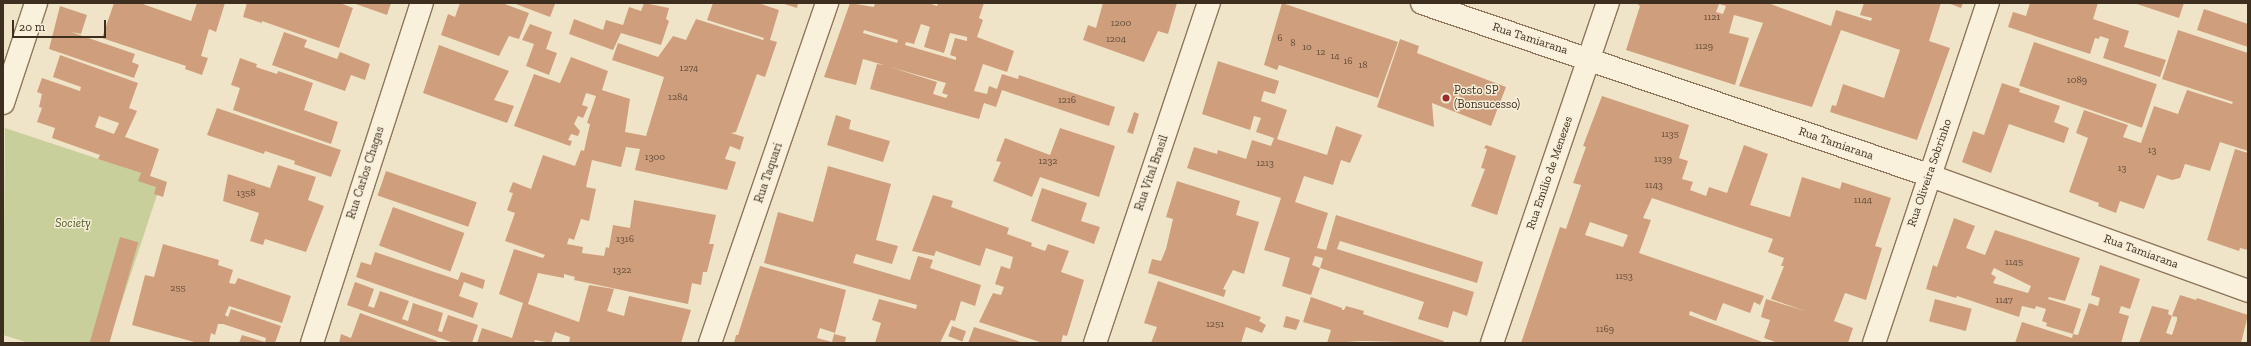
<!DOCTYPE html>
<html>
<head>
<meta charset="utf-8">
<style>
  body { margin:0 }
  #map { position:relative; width:2251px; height:346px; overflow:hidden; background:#f0e4c8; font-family:"Zilla Slab",serif }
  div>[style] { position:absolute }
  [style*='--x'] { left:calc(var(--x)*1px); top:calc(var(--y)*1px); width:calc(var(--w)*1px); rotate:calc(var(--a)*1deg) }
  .green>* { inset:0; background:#c9cf9b }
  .building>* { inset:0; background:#cf9f7d; transform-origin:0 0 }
  .roads { filter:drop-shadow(1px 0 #8d765c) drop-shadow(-1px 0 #8d765c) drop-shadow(0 1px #8d765c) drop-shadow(0 -1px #8d765c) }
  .minor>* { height:22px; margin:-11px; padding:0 11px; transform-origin:11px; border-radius:11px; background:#faf1dc }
  .tertiary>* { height:22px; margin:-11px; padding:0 11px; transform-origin:11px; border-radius:11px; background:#faf1dc }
  .dots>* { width:11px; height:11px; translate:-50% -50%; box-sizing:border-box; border:2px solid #f7eed8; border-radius:50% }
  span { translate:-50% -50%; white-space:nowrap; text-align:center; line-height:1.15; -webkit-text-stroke:3px #f7eed8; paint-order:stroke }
  .number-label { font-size:10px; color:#624a37 }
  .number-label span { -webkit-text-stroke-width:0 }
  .street-label { font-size:12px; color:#3d2e20 }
  .poi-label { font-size:12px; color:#3d2e20 }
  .left { translate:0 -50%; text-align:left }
  .park-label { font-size:12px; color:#4d5a26; font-style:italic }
  .frame { position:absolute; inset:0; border:4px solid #3d2e20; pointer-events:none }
  .scale { position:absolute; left:12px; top:20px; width:94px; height:18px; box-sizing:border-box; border:2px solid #3d2e20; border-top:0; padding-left:5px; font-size:12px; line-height:14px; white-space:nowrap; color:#3d2e20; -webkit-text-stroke:3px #f7eed8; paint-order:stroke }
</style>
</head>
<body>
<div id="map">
  <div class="green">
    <i style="clip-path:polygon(5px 128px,162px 180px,108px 343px,29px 343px,3px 335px)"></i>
  </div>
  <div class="building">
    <i style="clip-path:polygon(114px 3px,140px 3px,191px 21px,197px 3px,225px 3px,216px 32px,209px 29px,201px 56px,208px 58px,202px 75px,185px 69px,186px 66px,102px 38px)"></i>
    <i style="clip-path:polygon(247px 3px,340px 3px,353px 8px,339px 48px,262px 21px,262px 23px,243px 17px)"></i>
    <i style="clip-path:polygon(353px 3px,391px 3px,387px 15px)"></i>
    <i style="clip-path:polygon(460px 3px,502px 3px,529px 13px,519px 39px,509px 36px,499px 56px,441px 35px,448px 14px,455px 17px)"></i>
    <i style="clip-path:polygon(513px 3px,552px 3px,555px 4px,550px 17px)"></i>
    <i style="clip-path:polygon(644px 3px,669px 8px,666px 19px,669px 21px,661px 45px,621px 33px,613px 50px,569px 34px,574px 19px,603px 30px,606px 20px,623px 25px,629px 7px,641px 11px)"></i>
    <i style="clip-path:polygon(713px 3px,758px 3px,779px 10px,770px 40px,777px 42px,765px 77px,757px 74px,736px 132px,731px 133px,744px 137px,740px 150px,730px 146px,725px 159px,736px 162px,727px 190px,635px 170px,640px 149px,626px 147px,621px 167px,592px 160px,586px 187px,596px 189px,589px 221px,581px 219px,574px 240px,569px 238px,567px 244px,583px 247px,582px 253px,604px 256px,606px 247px,609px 248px,613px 225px,630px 228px,634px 200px,716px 215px,709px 244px,714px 244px,707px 272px,703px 272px,701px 285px,692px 283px,688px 304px,574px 280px,575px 277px,564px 274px,564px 278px,538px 273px,528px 304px,579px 322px,589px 285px,614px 289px,607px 311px,624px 316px,629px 296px,691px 310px,681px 343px,569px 343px,570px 337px,555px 332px,551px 343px,535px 340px,534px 343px,477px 343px,482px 328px,512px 338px,523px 303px,499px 294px,514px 249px,543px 258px,545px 255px,505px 241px,515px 213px,507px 210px,513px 193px,509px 192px,513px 182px,531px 189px,543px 155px,575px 166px,581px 150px,584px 151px,590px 124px,587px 123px,596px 96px,586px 93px,582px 105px,588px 107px,583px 118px,578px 116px,574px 124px,580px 131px,578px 136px,571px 134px,568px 140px,572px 141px,570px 146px,514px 126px,534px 74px,560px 83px,571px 57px,608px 71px,602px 90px,630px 99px,625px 132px,646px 136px,664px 77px,612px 60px,618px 43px,658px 57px,673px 36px,686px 40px,696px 19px,763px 40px,764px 38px,707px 20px)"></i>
    <i style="clip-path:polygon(781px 3px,798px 3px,797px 8px)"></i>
    <i style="clip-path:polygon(evenodd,850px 3px,874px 7px,875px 3px,928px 3px,937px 6px,938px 3px,984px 3px,979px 18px,983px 20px,977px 37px,1014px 51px,1007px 72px,983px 64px,974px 91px,987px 94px,989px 86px,997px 89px,1002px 74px,1018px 79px,1019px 75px,1115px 107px,1109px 126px,1002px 90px,996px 107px,984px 103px,979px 119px,870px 89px,877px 64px,884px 65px,863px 59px,856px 85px,824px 77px,850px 3px,921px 24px,930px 27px,924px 47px,944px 53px,950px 33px,967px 37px,967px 41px,955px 38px,950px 55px,956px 57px,956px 60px,905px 45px,906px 42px,914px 44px,921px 24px,850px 3px,864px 30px,898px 40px,897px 43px,863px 33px,864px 30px,850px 3px,890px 67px,946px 83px,942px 93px,948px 95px,946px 98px,933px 94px,937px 82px,890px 67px)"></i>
    <i style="clip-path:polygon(1103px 3px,1177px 3px,1168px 34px,1158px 31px,1144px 62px,1083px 40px,1088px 25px,1096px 28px)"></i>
    <i style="clip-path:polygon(1282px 3px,1398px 42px,1378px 98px,1279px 65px,1277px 70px,1264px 65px)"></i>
    <i style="clip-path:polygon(evenodd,1636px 3px,1768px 3px,1831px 26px,1836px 10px,1871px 21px,1872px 18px,1860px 15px,1864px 3px,1941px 3px,1929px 41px,1950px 48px,1917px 140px,1830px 112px,1832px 105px,1836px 106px,1843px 84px,1884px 98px,1900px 50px,1841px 30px,1812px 107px,1739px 86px,1763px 23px,1734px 15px,1729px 33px,1749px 38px,1735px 85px,1626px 50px,1640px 6px,1636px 3px,1719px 4px,1726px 6px,1723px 14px,1716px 12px,1719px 4px)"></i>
    <i style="clip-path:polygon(1948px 3px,1963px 3px,1961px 8px)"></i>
    <i style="clip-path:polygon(2030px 3px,2098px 3px,2093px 19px,2129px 31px,2124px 47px,2166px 60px,2160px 77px,2103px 58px,2109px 39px,2100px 36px,2099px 39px,2095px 38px,2090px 54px,2008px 27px,2013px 12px,2026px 16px)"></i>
    <i style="clip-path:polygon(2134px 3px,2184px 3px,2179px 18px)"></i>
    <i style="clip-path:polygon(60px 6px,87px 15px,81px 34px,71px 32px,135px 54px,132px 62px,139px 65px,134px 78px,49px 49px)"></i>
    <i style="clip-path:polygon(2204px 9px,2248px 24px,2248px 47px,2197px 30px)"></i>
    <i style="clip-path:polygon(530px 24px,552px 32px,546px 49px,557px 53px,549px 75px,526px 66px,534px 44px,522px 40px)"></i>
    <i style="clip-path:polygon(2178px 30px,2248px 53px,2248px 151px,2220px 142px,2210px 171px,2185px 164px,2180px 178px,2172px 180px,2157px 175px,2144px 209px,2120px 201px,2116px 213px,2098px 206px,2099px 203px,2069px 192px,2088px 138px,2076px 133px,2084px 110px,2128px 125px,2123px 137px,2141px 143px,2154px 106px,2178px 114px,2187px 90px,2232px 104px,2233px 102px,2162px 79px)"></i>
    <i style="clip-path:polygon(284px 32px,307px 40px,304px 47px,337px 59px,340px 52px,370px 64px,365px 80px,351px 75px,345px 91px,272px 65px)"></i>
    <i style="clip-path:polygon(1400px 39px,1419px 46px,1417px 53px,1506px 87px,1491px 126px,1432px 103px,1434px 127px,1377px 107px)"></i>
    <i style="left:2034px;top:42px;width:130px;height:46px;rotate:19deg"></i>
    <i style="clip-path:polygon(439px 45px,509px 71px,494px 100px,514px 106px,507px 123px,423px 93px)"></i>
    <i style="clip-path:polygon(evenodd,60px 55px,138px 83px,129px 108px,137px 111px,125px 137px,159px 149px,150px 176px,167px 182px,163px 197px,154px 194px,156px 187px,138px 181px,141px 173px,98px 159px,100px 155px,52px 138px,55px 128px,37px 122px,42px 108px,39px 107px,42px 94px,37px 92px,42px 78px,80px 91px,81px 87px,53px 77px,60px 55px,99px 116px,119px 123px,114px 134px,95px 127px,99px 116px)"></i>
    <i style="clip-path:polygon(240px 58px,257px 64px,256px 67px,277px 74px,278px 71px,313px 83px,304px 110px,338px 122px,331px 144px,233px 110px,240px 88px,231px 85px)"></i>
    <i style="clip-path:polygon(1218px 61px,1279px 81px,1275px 94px,1264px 91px,1261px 101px,1287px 110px,1277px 139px,1327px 155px,1336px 126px,1362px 135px,1350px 163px,1341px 160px,1333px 185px,1304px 176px,1295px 202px,1328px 213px,1317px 248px,1326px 250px,1336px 215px,1483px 262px,1477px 283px,1340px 241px,1337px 249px,1474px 292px,1467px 316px,1453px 311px,1448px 328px,1418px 319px,1424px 302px,1320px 268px,1323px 258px,1315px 256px,1312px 265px,1320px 268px,1311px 295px,1282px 286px,1290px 258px,1264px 250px,1281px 198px,1187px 168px,1194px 147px,1217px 154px,1218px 150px,1246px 159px,1252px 140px,1271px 146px,1274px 138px,1256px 132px,1261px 118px,1254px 116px,1250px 130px,1202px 114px)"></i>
    <i style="clip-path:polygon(2002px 83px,2020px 89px,2019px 92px,2060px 106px,2054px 122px,2069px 128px,2064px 143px,2009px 124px,1991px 173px,1962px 162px,1973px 131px,1984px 135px)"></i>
    <i style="clip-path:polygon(evenodd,1602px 96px,1689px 125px,1679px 158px,1688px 161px,1682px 179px,1693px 182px,1690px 190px,1706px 196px,1709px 187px,1727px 193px,1744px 145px,1768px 154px,1750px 205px,1790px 217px,1802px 177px,1840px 189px,1842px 182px,1891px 198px,1875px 246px,1882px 248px,1866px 300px,1845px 293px,1834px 321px,1853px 328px,1848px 343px,1778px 343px,1764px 338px,1770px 320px,1761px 317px,1766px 299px,1805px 311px,1771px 299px,1784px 266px,1781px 266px,1784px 258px,1768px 252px,1773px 239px,1652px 198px,1643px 218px,1651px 220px,1639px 253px,1764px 296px,1760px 305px,1754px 302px,1750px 313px,1723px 303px,1716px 321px,1690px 311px,1689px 315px,1765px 343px,1521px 343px,1560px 227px,1566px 229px,1581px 185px,1573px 183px,1586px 147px,1583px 146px,1602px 96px,1590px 222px,1628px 235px,1623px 247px,1585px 235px,1590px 222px)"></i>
    <i style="clip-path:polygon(217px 108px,341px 150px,331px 177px,294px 164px,295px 161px,265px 151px,264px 154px,207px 135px)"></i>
    <i style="clip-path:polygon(1134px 112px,1139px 114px,1133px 134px,1127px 132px)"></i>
    <i style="clip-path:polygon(836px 115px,851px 120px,849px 129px,890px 141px,883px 162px,827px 145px)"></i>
    <i style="clip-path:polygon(1060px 128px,1115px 146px,1099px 197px,1040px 177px,1032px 197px,993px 181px,1001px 162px,996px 161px,1005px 138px,1050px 155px)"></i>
    <i style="clip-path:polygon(1486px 145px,1516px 156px,1497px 215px,1471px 206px,1485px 169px,1481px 168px,1487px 149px,1484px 148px)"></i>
    <i style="clip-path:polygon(2235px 149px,2248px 153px,2248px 250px,2240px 248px,2239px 251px,2207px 240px)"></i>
    <i style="clip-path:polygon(278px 165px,316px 177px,308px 200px,324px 206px,306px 252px,265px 239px,263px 245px,250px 241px,259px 213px,223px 201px,228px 174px,270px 188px)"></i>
    <i style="clip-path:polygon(828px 166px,891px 184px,876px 240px,898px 246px,892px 264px,856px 254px,853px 263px,910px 280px,918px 256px,933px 260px,930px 268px,981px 285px,975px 306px,961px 301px,955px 321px,951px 320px,940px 343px,875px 343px,881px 323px,872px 320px,879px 299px,916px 309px,917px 305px,764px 263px,778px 212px,813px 222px)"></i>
    <i style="left:386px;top:171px;width:96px;height:26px;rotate:19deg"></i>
    <i style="clip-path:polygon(1177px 181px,1240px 201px,1236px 215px,1259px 222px,1244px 274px,1233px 270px,1223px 289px,1226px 290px,1224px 297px,1148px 273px,1152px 259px,1161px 261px,1166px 249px,1173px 219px,1166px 217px)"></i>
    <i style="clip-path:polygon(1042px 188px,1087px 203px,1081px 221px,1100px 227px,1094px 244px,1031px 221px)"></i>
    <i style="clip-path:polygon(933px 195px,953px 201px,951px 207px,1009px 228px,1007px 234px,1032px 243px,1031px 246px,1045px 251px,1048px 244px,1069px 251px,1061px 272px,1084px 280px,1067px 336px,1063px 335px,1061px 343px,1043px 343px,979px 322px,993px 293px,1001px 295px,1004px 287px,995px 284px,1001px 266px,1010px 269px,1013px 257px,986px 248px,980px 266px,936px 251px,934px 256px,912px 251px)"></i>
    <i style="left:393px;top:207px;width:76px;height:41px;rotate:20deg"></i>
    <i style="clip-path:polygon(evenodd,1954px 218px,1975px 226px,1966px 248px,1985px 255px,1995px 230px,2080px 258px,2065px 301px,2049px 297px,2048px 299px,2081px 309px,2073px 334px,2046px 326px,2047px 323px,2042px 321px,2046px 309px,2036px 306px,2035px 309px,2022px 306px,2019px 317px,1957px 296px,1956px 298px,1926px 289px,1933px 265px,1937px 267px,1954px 218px,1994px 268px,2031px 286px,2028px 293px,1993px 283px,1996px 277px,1991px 274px,1994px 268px)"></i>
    <i style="left:120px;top:237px;width:19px;height:111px;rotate:16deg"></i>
    <i style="clip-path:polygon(163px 244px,219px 260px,218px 265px,233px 270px,229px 283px,235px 284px,238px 278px,291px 296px,282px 323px,229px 306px,225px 315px,228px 317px,231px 309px,281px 326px,275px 343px,239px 343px,242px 335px,265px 342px,266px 338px,223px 324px,218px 324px,215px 335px,211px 333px,209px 343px,198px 343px,132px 325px,145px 275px,154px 277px)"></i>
    <i style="clip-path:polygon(375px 252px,458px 280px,461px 272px,485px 280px,483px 289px,464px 282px,459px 296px,478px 303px,473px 318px,356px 277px,361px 262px,371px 265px)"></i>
    <i style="clip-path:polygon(2100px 265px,2140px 279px,2130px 309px,2121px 306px,2119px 313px,2129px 316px,2121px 343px,2015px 343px,2022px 322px,2072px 338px,2073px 334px,2078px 335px,2089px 303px,2098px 306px,2100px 298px,2091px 295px)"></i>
    <i style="clip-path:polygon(760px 266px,846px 290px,835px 333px,820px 328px,817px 338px,832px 342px,834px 334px,846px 337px,845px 343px,734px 343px,736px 335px,738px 335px)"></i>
    <i style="clip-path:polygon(1158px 281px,1261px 317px,1259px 321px,1266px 325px,1262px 333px,1246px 327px,1241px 343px,1151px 343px,1157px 327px,1144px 323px)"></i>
    <i style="clip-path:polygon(355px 282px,374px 289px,368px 306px,374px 308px,380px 291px,409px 301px,402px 319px,408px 321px,413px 303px,443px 313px,438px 331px,442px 332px,448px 315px,478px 325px,472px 343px,454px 343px,347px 305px)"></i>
    <i style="clip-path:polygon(2180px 295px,2196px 300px,2197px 298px,2248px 315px,2241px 343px,2139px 343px,2152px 306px,2169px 310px,2168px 314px,2172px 316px,2166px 333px,2172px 335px,2177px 320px,2177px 317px,2172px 316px)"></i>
    <i style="clip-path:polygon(1311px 297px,1342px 308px,1342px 310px,1344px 310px,1346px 306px,1364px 311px,1363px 314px,1444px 341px,1443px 343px,1363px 341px,1327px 343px,1331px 330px,1303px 322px)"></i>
    <i style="left:1935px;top:299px;width:38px;height:23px;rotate:15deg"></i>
    <i style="clip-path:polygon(360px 313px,437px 341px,437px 343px,339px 343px,341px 334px,351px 338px)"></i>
    <i style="clip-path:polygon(1286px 316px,1300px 320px,1296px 330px,1283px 327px)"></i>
    <i style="left:952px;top:326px;width:15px;height:11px;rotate:20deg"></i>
    <i style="clip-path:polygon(974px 327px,1024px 343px,968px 343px)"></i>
  </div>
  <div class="roads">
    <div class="minor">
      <i style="--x:1422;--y:3;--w:534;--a:18.77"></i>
      <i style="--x:1928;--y:175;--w:340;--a:19.9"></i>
      <i style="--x:3;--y:103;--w:105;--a:-71.7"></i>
      <i style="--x:312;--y:343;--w:357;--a:-72.1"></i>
      <i style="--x:710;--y:343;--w:360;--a:-71"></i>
      <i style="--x:1874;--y:343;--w:359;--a:-71.5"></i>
    </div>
    <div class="tertiary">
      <i style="--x:1095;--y:343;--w:359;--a:-71.5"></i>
      <i style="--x:1492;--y:343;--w:359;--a:-71.2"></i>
    </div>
  </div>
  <div class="dots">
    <i style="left:1446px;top:98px;background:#9e2a2b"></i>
  </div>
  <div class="number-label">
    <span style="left:1712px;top:18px">1121</span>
    <span style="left:1121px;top:24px">1200</span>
    <span style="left:1280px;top:39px">6</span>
    <span style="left:1116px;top:40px">1204</span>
    <span style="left:1293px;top:44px">8</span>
    <span style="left:1704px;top:47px">1129</span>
    <span style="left:1307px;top:48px">10</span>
    <span style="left:1321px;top:53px">12</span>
    <span style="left:1335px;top:57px">14</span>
    <span style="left:1348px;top:62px">16</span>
    <span style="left:1363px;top:66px">18</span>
    <span style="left:689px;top:69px">1274</span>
    <span style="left:2077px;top:81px">1089</span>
    <span style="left:678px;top:98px">1284</span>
    <span style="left:1067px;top:101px">1216</span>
    <span style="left:1670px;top:135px">1135</span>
    <span style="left:2152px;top:151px">13</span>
    <span style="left:655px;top:158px">1300</span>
    <span style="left:1663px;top:160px">1139</span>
    <span style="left:1048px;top:162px">1232</span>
    <span style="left:1265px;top:164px">1213</span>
    <span style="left:2122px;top:169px">13</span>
    <span style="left:1654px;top:186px">1143</span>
    <span style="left:246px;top:194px">1358</span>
    <span style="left:1863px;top:201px">1144</span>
    <span style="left:625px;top:240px">1316</span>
    <span style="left:2014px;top:263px">1145</span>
    <span style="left:622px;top:271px">1322</span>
    <span style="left:1624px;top:277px">1153</span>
    <span style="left:178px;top:289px">255</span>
    <span style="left:2004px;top:301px">1147</span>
    <span style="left:1215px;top:325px">1251</span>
    <span style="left:1605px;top:330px">1169</span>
  </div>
  <div class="street-label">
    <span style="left:1530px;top:39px;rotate:18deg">Rua Tamiarana</span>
    <span style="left:1836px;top:144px;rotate:19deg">Rua Tamiarana</span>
    <span style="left:366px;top:173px;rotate:-72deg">Rua Carlos Chagas</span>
    <span style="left:769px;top:173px;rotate:-71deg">Rua Taquari</span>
    <span style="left:1152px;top:173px;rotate:-71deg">Rua Vital Brasil</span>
    <span style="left:1550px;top:173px;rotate:-71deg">Rua Emílio de Menezes</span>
    <span style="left:1930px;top:173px;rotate:-71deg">Rua Oliveira Sobrinho</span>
    <span style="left:2141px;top:252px;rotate:20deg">Rua Tamiarana</span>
  </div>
  <div class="poi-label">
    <span class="left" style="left:1454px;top:98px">Posto SP<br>(Bonsucesso)</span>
  </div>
  <div class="park-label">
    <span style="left:73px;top:224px">Society</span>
  </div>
  <div class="frame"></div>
  <div class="scale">20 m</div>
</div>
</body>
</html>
